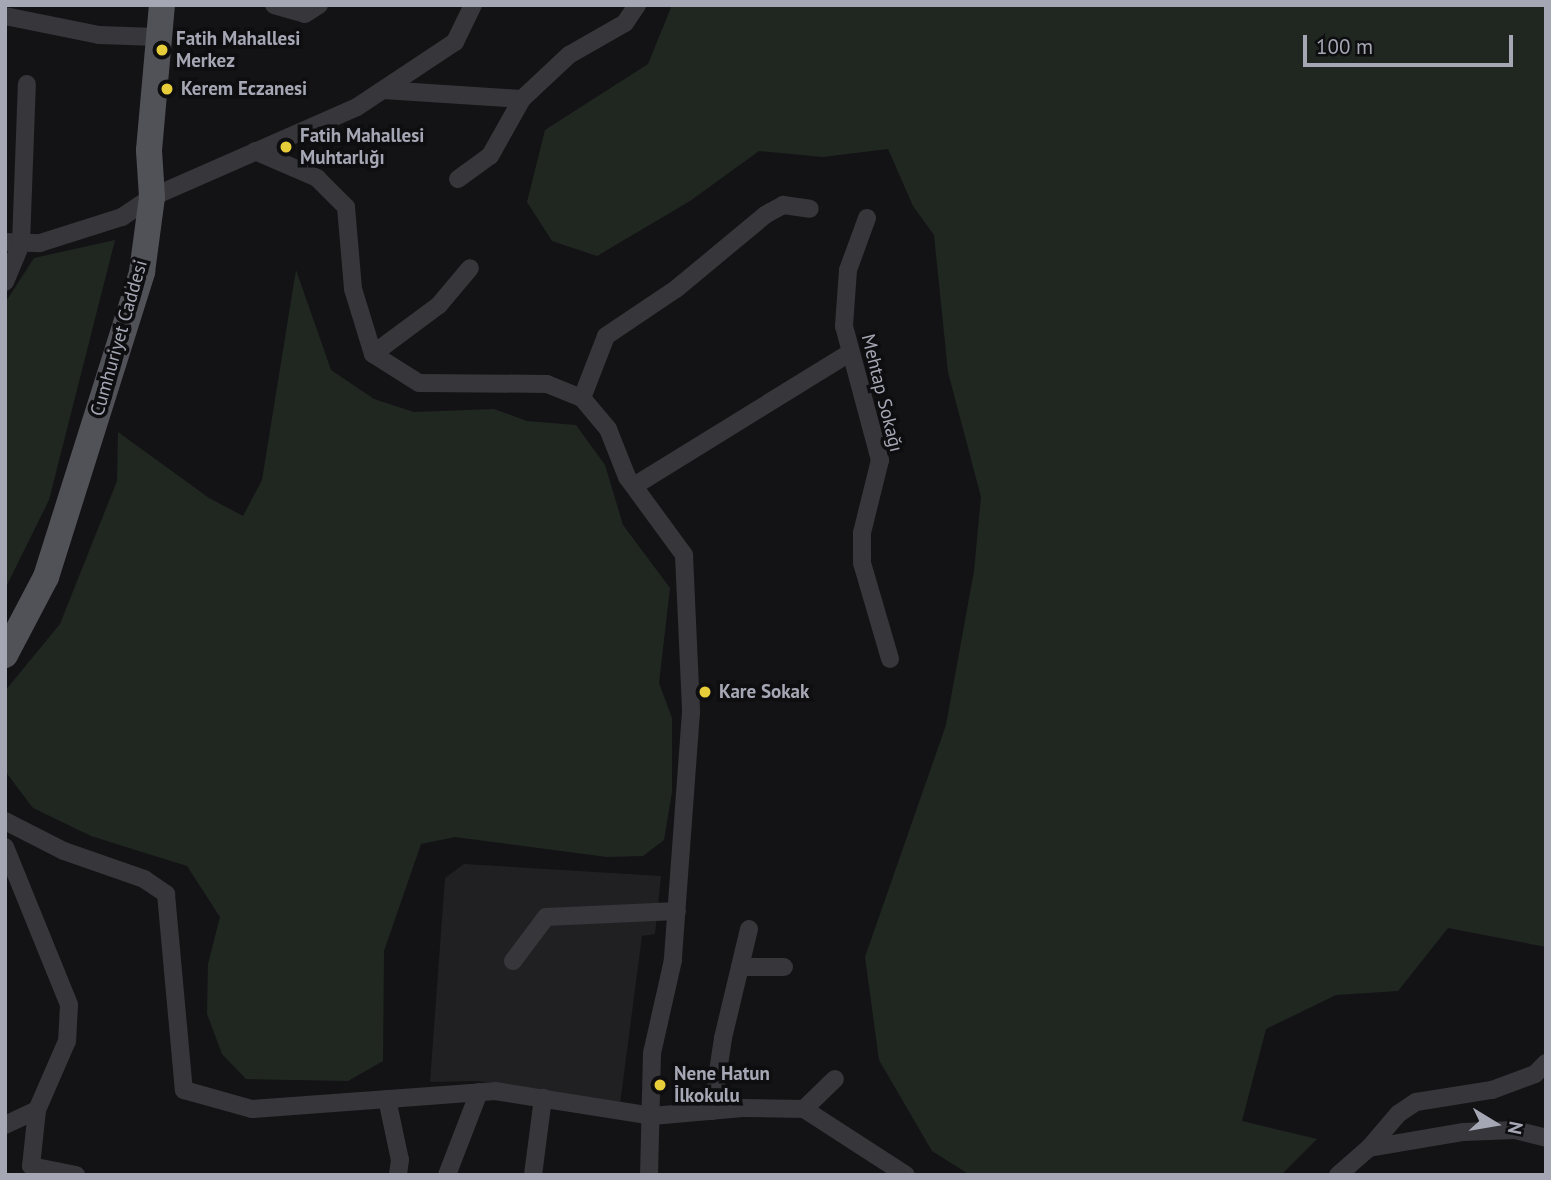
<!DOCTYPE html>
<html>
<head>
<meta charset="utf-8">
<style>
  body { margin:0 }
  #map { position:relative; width:1551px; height:1180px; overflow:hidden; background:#131315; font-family:"PT Sans",sans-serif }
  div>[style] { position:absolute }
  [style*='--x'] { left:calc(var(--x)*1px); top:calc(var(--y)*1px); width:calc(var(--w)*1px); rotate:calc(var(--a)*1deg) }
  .built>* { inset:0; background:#201f22 }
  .green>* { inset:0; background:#202721 }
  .minor>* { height:18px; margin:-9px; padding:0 9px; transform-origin:9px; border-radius:9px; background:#36363b }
  .primary>* { height:26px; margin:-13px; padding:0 13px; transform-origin:13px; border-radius:13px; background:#515158 }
  .dots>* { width:19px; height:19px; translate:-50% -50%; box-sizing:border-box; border:4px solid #0e0e10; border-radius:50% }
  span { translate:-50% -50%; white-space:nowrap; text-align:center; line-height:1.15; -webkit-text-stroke:7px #0e0e10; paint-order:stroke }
  .poi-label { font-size:19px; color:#a5a7b4; font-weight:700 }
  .left { translate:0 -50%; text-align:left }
  .street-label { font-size:19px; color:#a5a7b4 }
  .frame { position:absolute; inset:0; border:7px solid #a5a7b4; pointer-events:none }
  .north { position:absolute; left:1460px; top:1089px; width:70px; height:70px; -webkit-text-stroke:5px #0e0e10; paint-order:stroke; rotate:101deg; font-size:19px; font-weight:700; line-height:28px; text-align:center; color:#a5a7b4 }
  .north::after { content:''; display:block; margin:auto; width:24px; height:32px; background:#a5a7b4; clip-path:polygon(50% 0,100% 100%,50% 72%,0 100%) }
  .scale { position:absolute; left:1303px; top:35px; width:210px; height:32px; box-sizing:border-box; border:4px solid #a5a7b4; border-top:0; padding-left:9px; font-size:21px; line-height:24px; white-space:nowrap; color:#a5a7b4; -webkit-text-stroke:5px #0e0e10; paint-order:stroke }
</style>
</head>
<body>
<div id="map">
  <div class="built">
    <i style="clip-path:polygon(464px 864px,661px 876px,655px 934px,642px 936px,620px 1104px,477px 1081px,430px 1082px,445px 878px)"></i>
  </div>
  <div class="green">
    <i style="clip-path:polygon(672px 5px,1546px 5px,1546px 947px,1448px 928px,1398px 991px,1336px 995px,1266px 1029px,1242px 1121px,1317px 1139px,1281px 1175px,970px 1175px,932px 1151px,879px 1060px,865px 957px,946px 725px,974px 571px,981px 497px,948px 372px,934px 235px,913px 206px,888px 149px,823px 157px,759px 151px,690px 201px,597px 256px,552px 241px,527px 202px,545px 130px,648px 64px)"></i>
    <i style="clip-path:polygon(115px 240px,49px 500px,5px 589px,5px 303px,34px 258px)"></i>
    <i style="clip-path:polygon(296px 270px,331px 370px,374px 399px,414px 412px,494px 409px,527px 421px,576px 425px,605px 465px,623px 525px,670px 588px,659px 683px,672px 718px,672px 792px,664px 840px,643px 856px,607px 857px,455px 837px,421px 844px,384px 951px,383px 1061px,348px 1081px,246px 1079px,222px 1054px,207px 1014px,208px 964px,220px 917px,187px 866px,91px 836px,33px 808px,5px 771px,5px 691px,60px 624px,117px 481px,118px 432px,209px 498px,243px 516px,262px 480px)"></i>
  </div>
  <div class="minor">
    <i style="--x:274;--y:5;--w:32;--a:16"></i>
    <i style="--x:305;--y:14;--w:17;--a:-33"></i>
    <i style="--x:5;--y:16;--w:96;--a:11.4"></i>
    <i style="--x:99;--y:35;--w:58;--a:2"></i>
    <i style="--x:383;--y:90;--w:139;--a:3.7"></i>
    <i style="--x:255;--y:151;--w:68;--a:23.5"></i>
    <i style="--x:317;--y:178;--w:41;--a:45"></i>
    <i style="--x:346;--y:207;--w:82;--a:85.1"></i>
    <i style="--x:353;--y:289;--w:68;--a:72.9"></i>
    <i style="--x:373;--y:354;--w:54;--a:32.2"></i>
    <i style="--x:419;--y:383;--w:128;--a:0.4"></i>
    <i style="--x:547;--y:384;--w:38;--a:22"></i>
    <i style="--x:582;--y:398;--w:40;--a:50"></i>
    <i style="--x:608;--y:429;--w:52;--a:68.4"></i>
    <i style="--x:627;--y:477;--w:97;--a:53.8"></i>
    <i style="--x:684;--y:555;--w:157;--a:87.4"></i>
    <i style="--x:691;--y:712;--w:249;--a:94.2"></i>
    <i style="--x:673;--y:960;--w:95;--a:102.7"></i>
    <i style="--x:652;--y:1053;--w:122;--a:91.4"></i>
    <i style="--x:458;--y:179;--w:39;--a:-36"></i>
    <i style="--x:490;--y:156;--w:65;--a:-60.7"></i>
    <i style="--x:522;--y:99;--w:64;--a:-43.1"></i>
    <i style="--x:569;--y:55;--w:64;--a:-29.7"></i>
    <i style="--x:625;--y:23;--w:22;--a:-56"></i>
    <i style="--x:867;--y:218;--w:55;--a:110.1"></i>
    <i style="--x:848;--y:270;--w:56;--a:94.1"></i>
    <i style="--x:844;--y:326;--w:139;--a:75"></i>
    <i style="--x:880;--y:460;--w:75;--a:103.9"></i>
    <i style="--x:862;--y:533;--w:30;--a:90"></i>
    <i style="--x:862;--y:563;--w:100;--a:73.7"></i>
    <i style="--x:5;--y:242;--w:35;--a:2"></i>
    <i style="--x:40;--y:243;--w:86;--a:-17.6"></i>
    <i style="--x:122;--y:217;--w:36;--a:-34"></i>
    <i style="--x:152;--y:197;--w:224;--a:-23.7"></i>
    <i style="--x:357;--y:107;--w:118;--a:-33.6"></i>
    <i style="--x:455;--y:42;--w:41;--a:-64.1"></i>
    <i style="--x:5;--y:282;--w:41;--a:-67.2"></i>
    <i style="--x:21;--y:244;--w:160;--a:-87.9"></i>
    <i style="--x:373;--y:354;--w:82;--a:-36.6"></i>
    <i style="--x:439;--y:305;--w:48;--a:-50"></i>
    <i style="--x:582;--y:398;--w:66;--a:-68.8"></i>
    <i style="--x:606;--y:336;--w:84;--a:-33.9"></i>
    <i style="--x:676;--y:289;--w:116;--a:-39.7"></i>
    <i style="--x:765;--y:215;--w:21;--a:-29"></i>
    <i style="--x:783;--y:205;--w:27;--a:8"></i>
    <i style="--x:634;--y:486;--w:253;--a:-31.7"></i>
    <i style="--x:5;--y:821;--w:66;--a:27"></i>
    <i style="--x:64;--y:851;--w:85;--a:19.3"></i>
    <i style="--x:144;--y:879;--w:27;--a:34"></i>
    <i style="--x:166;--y:894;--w:197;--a:84.8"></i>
    <i style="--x:184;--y:1090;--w:71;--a:15.6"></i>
    <i style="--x:252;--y:1109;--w:244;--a:-4.2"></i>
    <i style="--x:495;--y:1091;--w:159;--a:9"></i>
    <i style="--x:652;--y:1116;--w:91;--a:-5"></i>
    <i style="--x:743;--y:1108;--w:61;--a:0.9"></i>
    <i style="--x:804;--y:1109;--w:121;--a:32.9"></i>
    <i style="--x:5;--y:847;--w:170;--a:67.9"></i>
    <i style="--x:69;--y:1005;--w:36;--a:93"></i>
    <i style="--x:67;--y:1041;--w:75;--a:113.5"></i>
    <i style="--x:37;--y:1110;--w:35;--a:155"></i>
    <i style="--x:513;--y:961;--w:55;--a:-53.1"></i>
    <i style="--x:546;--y:917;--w:131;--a:-2.6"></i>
    <i style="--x:740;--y:967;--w:44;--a:0"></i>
    <i style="--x:387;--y:1099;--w:62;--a:78"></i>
    <i style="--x:400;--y:1160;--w:15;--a:98"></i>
    <i style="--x:804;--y:1109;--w:43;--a:-44.1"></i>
    <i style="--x:37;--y:1110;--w:56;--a:96.1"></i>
    <i style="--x:31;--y:1166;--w:46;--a:11.3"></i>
    <i style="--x:712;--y:1111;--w:74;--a:-81.4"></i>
    <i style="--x:723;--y:1038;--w:112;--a:-76.6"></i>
    <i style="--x:1369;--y:1148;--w:45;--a:-49.5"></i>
    <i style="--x:1398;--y:1114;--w:22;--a:-34"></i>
    <i style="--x:1416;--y:1102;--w:77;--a:-9"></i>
    <i style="--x:1492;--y:1090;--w:46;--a:-20.4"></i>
    <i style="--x:1535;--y:1074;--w:16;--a:-45"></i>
    <i style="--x:447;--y:1175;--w:89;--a:-68.9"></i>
    <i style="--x:533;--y:1175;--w:78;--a:-82.6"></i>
    <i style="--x:1338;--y:1175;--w:41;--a:-41.1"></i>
    <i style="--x:1369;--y:1148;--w:96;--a:-9.6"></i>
    <i style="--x:1464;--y:1132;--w:51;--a:-2.2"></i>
    <i style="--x:1515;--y:1130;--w:32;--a:14"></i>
  </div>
  <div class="primary">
    <i style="--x:5;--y:655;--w:88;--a:-62.3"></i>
    <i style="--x:46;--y:577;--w:320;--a:-72.5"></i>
    <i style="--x:142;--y:272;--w:76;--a:-82.4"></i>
    <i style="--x:152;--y:197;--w:47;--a:-93.7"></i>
    <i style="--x:149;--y:150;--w:146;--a:-84.9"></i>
  </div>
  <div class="dots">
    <i style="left:162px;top:50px;background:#e7cd39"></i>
    <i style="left:167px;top:89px;background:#e7cd39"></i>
    <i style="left:286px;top:147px;background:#e7cd39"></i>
    <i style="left:705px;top:692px;background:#e7cd39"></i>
    <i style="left:660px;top:1085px;background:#e7cd39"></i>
  </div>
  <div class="poi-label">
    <span class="left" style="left:176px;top:50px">Fatih Mahallesi<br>Merkez</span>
    <span class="left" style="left:181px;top:89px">Kerem Eczanesi</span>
    <span class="left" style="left:300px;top:147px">Fatih Mahallesi<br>Muhtarlığı</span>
    <span class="left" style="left:719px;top:692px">Kare Sokak</span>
    <span class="left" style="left:674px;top:1085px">Nene Hatun<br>İlkokulu</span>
  </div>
  <div class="street-label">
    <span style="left:119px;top:338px;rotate:-74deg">Cumhuriyet Caddesi</span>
    <span style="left:882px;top:393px;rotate:76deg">Mehtap Sokağı</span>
  </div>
  <div class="frame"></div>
  <div class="north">N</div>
  <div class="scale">100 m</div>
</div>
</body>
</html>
